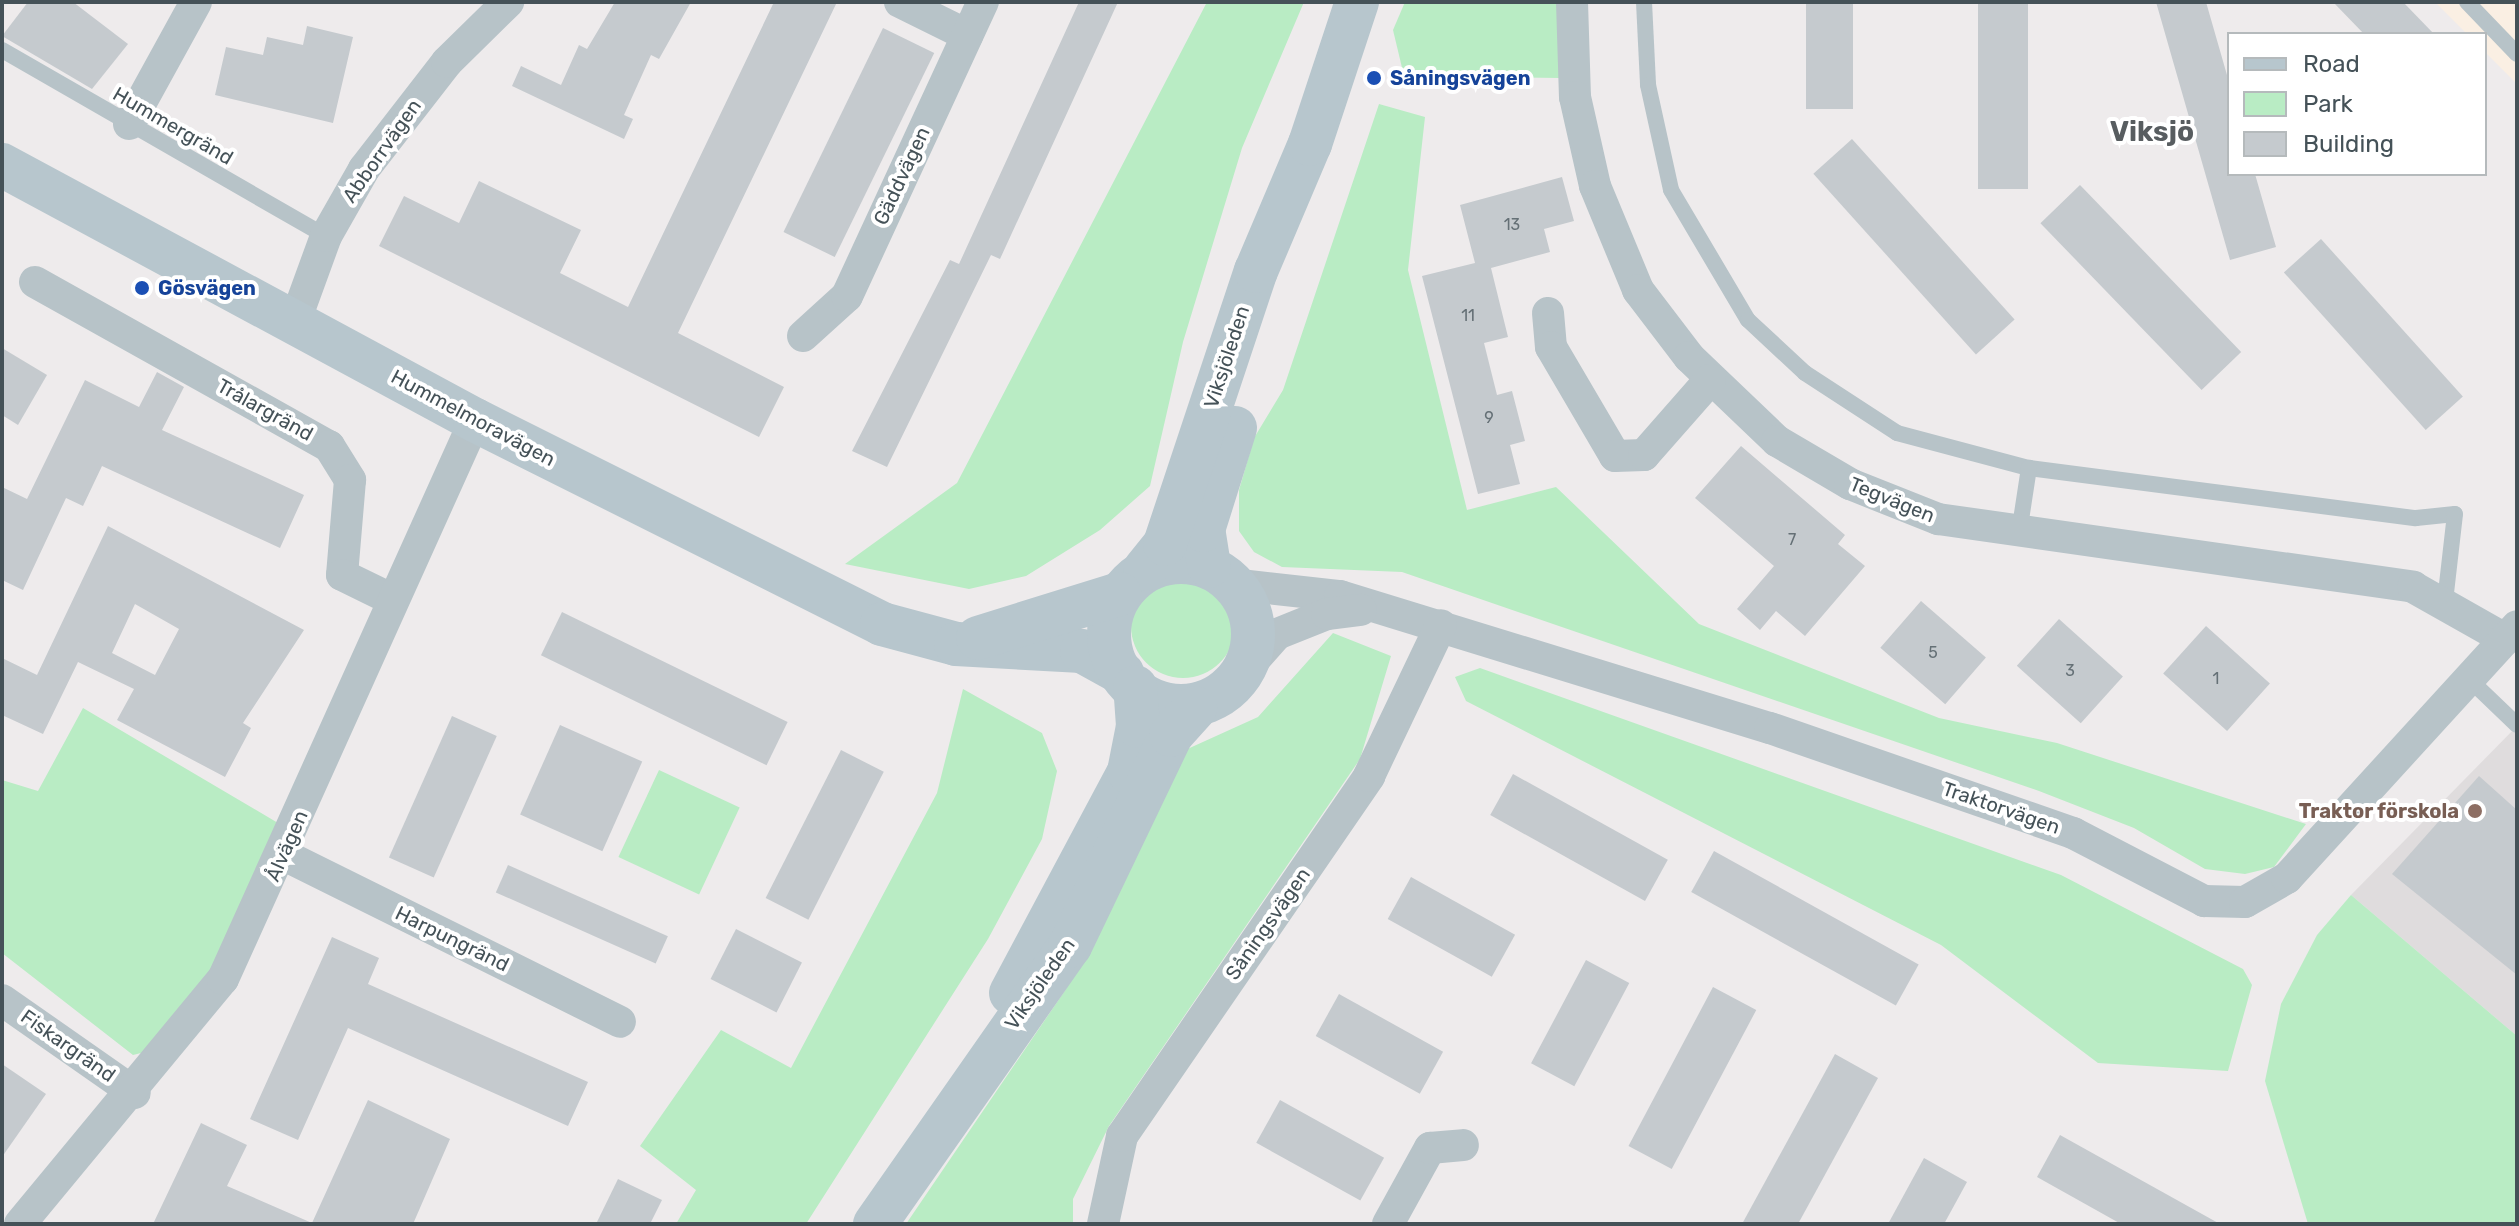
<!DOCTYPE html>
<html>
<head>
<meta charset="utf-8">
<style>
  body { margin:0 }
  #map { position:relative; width:2519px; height:1226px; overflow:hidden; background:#eeebec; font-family:Rubik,sans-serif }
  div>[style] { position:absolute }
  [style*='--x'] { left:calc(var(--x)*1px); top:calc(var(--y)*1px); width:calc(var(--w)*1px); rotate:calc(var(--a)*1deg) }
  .commercial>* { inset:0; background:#faefe3 }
  .education>* { inset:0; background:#dfdcdd }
  .green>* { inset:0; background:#b9ecc4; transform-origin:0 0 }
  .round { border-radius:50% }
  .building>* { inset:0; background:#c5cace; transform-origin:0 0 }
  .lane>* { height:16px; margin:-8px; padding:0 8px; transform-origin:8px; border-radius:8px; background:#b7c3c8 }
  .street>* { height:32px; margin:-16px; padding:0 16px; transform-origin:16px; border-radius:16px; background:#b7c3c8 }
  .secondary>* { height:44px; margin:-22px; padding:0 22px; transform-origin:22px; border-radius:22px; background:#b7c6cd }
  .secondary>.ring { margin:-22px; padding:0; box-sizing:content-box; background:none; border:44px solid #b7c6cd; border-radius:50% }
  .dots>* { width:22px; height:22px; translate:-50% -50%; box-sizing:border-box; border:4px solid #fff; border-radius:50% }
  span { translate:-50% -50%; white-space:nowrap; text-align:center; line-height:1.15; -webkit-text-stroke:8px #fff; paint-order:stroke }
  .number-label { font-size:16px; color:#657076 }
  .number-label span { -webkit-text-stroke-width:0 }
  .transit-label { font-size:20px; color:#164399; font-weight:700 }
  .left { translate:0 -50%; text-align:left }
  .street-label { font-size:20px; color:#455258 }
  .education-label { font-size:20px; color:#785e54; font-weight:700 }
  .right { translate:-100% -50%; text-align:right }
  .district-label { font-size:28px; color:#585d60; font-weight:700 }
  .frame { position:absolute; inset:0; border:4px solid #455258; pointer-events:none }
  .legend { position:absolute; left:2227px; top:32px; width:260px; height:144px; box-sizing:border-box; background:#fff; border:2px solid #b5babc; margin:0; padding:10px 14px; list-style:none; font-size:24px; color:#455258 }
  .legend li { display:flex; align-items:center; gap:16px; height:40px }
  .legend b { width:40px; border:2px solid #b5babc }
</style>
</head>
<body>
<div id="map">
  <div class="commercial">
    <i style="clip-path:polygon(2435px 2px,2517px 2px,2517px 84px,2485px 52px,2485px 34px,2467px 34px)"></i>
  </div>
  <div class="education">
    <i style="clip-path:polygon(2517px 726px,2517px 1036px,2351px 895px)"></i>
  </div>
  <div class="green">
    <i style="clip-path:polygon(1207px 2px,1304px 2px,1242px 148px,1183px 342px,1150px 486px,1100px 530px,1026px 576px,969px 589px,845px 564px,957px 483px)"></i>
    <i style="clip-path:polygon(1405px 2px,1560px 2px,1559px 78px,1404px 76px,1393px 30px)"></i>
    <i style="clip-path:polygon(1379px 104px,1425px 117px,1408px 270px,1467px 510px,1556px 487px,1699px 624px,1939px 718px,2057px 743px,2306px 824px,2274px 867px,2245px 874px,2205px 869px,2134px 828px,2039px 791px,1402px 572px,1282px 567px,1254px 552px,1239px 531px,1239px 490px,1254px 438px,1283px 390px)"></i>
    <i class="round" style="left:1131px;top:574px;width:104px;height:104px"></i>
    <i style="clip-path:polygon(1333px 633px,1391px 656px,1360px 759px,1109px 1126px,1073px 1199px,1073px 1224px,906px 1224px,1066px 989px,1183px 751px,1258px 717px)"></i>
    <i style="clip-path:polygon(1480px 668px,2061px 875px,2243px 969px,2252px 985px,2228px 1071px,2098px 1063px,1941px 945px,1466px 701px,1455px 677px)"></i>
    <i style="clip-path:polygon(963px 689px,1042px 733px,1057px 771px,1042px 839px,988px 939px,806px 1224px,676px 1224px,696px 1190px,640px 1146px,721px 1030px,791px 1068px,937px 793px)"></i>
    <i style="clip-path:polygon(83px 708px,278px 823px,213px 976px,161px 1048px,133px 1055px,2px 953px,2px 780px,38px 791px)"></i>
    <i style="left:659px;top:770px;width:89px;height:96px;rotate:25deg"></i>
    <i style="clip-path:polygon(2351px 895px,2517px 1036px,2517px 1224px,2308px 1224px,2265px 1081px,2281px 1004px,2317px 935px)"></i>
  </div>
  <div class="building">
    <i style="clip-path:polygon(28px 2px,73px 2px,128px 44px,92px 89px,2px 36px)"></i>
    <i style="clip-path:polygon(615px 2px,691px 2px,659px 59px,651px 55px,624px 115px,633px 119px,624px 139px,512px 86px,521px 66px,561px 85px,579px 45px,587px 49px)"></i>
    <i style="clip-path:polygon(774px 2px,837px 2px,678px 333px,784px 387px,759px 437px,379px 246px,404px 196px,459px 223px,479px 181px,581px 230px,560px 273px,628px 307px)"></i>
    <i style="clip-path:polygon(1079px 2px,1118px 2px,1000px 259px,991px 255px,887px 467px,852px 451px,950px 260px,959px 264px)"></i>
    <i style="left:1806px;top:2px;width:47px;height:107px"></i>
    <i style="left:1978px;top:2px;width:50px;height:187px"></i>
    <i style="clip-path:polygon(2156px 2px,2206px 2px,2229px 82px,2229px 174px,2255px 174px,2276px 247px,2230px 260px)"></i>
    <i style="clip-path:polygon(2333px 2px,2403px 2px,2434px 34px,2364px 34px)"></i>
    <i style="clip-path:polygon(307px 26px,353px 37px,333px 123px,215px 95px,226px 47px,263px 55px,267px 37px,303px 45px)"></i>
    <i style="left:883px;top:28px;width:57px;height:227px;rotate:26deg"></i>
    <i style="left:1852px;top:139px;width:243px;height:52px;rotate:48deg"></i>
    <i style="clip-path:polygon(1562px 177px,1574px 221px,1544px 229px,1550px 252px,1491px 268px,1508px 337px,1484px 343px,1497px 395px,1512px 391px,1525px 441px,1510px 445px,1520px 484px,1478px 494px,1422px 276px,1475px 263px,1460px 205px)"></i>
    <i style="left:2080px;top:185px;width:232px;height:55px;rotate:46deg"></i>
    <i style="left:2321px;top:239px;width:212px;height:50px;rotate:48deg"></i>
    <i style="clip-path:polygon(2px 348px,47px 375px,18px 425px,2px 415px)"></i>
    <i style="clip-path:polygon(157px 372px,184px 387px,162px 430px,304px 495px,280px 548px,102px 466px,83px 506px,66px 498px,23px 590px,2px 580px,2px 487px,27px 499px,85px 380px,139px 407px)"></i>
    <i style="clip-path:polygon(1741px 446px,1845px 535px,1838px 544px,1865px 566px,1805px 636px,1776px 611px,1760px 630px,1737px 609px,1774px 566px,1695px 498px)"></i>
    <i style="clip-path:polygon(evenodd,108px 526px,304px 630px,243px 723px,251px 728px,225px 777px,117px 720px,134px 689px,78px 662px,43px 734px,2px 715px,2px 658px,37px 675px,108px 526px,135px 604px,179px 629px,155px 675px,112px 653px,135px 604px)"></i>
    <i style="left:1921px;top:601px;width:86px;height:62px;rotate:41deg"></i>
    <i style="left:562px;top:612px;width:251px;height:48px;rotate:26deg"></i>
    <i style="left:2059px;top:619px;width:86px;height:63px;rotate:42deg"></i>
    <i style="left:2206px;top:626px;width:86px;height:64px;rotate:42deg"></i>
    <i style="left:452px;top:716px;width:49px;height:155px;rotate:24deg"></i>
    <i style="left:560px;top:725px;width:90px;height:98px;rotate:24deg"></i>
    <i style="left:841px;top:750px;width:48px;height:166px;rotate:27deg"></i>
    <i style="left:1513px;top:774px;width:177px;height:47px;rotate:29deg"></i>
    <i style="clip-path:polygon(2479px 776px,2517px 810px,2517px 975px,2392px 874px)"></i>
    <i style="left:1714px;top:851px;width:234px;height:47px;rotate:29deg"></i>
    <i style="left:508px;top:865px;width:175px;height:30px;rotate:24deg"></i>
    <i style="left:1411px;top:877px;width:119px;height:48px;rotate:29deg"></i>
    <i style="left:736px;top:929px;width:74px;height:56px;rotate:27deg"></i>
    <i style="clip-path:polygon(332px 937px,379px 958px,368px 984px,588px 1082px,568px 1126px,348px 1028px,298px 1140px,250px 1119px)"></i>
    <i style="left:1586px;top:960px;width:49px;height:117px;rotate:28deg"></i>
    <i style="left:1713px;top:987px;width:49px;height:180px;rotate:28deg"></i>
    <i style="left:1339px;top:994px;width:119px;height:48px;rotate:29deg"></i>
    <i style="clip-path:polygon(1835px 1054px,1878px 1078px,1798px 1224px,1742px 1224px)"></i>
    <i style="clip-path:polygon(2px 1064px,46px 1094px,2px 1157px)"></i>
    <i style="clip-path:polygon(368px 1100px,450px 1139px,413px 1224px,153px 1224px,201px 1123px,247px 1145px,227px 1186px,312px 1223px)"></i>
    <i style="left:1280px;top:1100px;width:119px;height:49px;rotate:29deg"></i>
    <i style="clip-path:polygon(2060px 1135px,2220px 1224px,2121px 1224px,2037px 1177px)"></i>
    <i style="clip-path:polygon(1924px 1158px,1967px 1182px,1944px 1224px,1888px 1224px)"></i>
    <i style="clip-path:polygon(618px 1179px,662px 1200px,650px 1224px,596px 1224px)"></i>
  </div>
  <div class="lane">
    <i style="--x:1644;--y:2;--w:83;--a:87.2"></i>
    <i style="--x:1648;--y:85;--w:107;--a:77.6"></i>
    <i style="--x:1671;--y:190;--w:151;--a:59.4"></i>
    <i style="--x:1748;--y:320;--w:78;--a:42.9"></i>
    <i style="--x:1805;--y:373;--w:110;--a:33.1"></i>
    <i style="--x:1897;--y:433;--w:137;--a:14.9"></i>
    <i style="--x:2029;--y:468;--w:390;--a:7.4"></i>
    <i style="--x:2416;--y:518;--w:39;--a:-6"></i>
    <i style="--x:2455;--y:514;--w:89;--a:96.5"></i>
    <i style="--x:2467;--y:2;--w:72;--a:46.1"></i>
    <i style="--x:2;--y:50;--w:374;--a:29.9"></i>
    <i style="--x:2019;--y:533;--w:66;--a:-81.3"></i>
    <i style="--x:2469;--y:679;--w:66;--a:43.8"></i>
  </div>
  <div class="street">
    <i style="--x:900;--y:2;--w:75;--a:26.2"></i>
    <i style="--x:1572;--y:2;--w:95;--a:88.2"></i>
    <i style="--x:1575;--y:97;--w:91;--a:77.3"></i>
    <i style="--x:1595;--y:186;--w:113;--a:67.5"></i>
    <i style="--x:1638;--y:290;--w:84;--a:52.7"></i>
    <i style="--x:1689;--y:357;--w:122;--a:43.7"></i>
    <i style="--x:1777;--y:441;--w:85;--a:30.5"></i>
    <i style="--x:1850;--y:484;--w:95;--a:21.7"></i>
    <i style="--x:1938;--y:519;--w:480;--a:8.1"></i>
    <i style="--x:2413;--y:587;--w:106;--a:29.5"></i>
    <i style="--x:129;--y:124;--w:139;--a:-61.2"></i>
    <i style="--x:35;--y:282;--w:337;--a:29.2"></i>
    <i style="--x:329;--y:446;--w:40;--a:58"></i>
    <i style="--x:350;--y:480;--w:95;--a:94.8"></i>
    <i style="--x:342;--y:575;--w:55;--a:26.1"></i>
    <i style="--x:1548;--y:313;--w:34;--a:85"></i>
    <i style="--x:1551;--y:347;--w:126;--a:59.6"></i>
    <i style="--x:1615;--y:456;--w:29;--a:-2"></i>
    <i style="--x:1644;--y:455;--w:100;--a:-48.7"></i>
    <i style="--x:294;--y:324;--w:94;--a:-70"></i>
    <i style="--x:326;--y:236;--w:77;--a:-60.4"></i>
    <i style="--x:364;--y:169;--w:135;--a:-52.2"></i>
    <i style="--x:447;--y:62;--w:86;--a:-44.5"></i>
    <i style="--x:803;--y:336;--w:59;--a:-42.3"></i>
    <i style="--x:847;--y:296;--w:324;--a:-65.2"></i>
    <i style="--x:1231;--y:584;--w:110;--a:6.3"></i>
    <i style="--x:1340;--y:596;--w:450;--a:17.1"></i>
    <i style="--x:1770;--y:728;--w:321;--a:19.1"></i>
    <i style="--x:2073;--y:833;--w:148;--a:27.4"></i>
    <i style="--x:2204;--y:901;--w:41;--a:1.4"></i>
    <i style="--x:2245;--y:902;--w:48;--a:-29.7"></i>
    <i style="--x:2287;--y:878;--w:341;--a:-47.6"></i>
    <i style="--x:1245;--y:670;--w:48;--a:-48.4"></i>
    <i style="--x:1277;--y:634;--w:54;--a:-21.8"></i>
    <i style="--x:1327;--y:614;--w:34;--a:-7"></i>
    <i style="--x:284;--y:855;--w:375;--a:26.4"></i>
    <i style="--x:2;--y:1000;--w:162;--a:35"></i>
    <i style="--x:20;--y:1224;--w:318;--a:-50.4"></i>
    <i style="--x:223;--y:979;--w:613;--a:-65.73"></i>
    <i style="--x:1103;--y:1224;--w:90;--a:-77.8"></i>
    <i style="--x:1122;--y:1136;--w:437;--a:-55.5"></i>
    <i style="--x:1369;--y:776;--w:167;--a:-64.5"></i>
    <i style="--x:1388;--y:1224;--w:87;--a:-61.1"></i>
    <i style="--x:1430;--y:1148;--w:33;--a:-5"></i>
  </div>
  <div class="secondary">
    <i style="--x:2;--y:165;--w:537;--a:28.33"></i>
    <i style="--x:475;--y:420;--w:455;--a:26.6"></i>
    <i style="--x:882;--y:624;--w:77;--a:15.1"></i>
    <i style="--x:956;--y:644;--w:126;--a:3.2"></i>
    <i style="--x:1082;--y:651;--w:46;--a:28.8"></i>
    <i class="ring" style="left:1109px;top:562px;width:100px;height:100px"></i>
    <i style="--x:1209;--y:566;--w:36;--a:-99"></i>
    <i style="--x:1203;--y:530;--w:107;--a:-72.6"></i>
    <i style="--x:1145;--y:569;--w:32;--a:-51"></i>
    <i style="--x:1165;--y:544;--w:288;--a:-71.6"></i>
    <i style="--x:1256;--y:271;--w:138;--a:-67"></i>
    <i style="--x:1310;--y:144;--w:150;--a:-71.7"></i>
    <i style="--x:978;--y:638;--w:148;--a:-17.3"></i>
    <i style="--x:1011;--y:993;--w:251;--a:-61.9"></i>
    <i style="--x:1129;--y:772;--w:47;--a:-78.9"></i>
    <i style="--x:1138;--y:726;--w:39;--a:-94"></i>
    <i style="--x:875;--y:1224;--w:340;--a:-55"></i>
    <i style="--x:1070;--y:946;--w:234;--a:-64.4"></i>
    <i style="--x:1171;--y:735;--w:36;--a:-48"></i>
  </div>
  <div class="dots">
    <i style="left:1374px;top:78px;background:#1a4fb4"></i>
    <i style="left:142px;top:288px;background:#1a4fb4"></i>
    <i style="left:2475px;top:811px;background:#8d6e63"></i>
  </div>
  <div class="number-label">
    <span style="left:1512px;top:225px">13</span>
    <span style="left:1468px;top:316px">11</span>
    <span style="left:1489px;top:418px">9</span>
    <span style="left:1792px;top:540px">7</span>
    <span style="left:1933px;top:653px">5</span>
    <span style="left:2070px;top:671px">3</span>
    <span style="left:2216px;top:679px">1</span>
  </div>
  <div class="transit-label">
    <span class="left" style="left:1390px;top:78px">Såningsvägen</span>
    <span class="left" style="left:158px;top:288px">Gösvägen</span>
  </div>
  <div class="street-label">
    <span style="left:173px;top:126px;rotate:30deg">Hummergränd</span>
    <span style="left:382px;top:151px;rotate:-55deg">Abborrvägen</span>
    <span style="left:902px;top:176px;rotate:-65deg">Gäddvägen</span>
    <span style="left:1227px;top:357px;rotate:-72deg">Viksjöleden</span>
    <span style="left:265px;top:410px;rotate:29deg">Trålargränd</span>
    <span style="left:473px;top:418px;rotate:28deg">Hummelmoravägen</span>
    <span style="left:1892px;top:500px;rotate:22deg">Tegvägen</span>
    <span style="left:2001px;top:808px;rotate:19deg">Traktorvägen</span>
    <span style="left:287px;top:846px;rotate:-66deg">Ålvägen</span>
    <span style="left:1268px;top:924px;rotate:-55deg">Såningsvägen</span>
    <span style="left:452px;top:939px;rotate:26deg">Harpungränd</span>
    <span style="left:1040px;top:984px;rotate:-55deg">Viksjöleden</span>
    <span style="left:68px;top:1046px;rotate:35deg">Fiskargränd</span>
  </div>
  <div class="education-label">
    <span class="right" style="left:2459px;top:811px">Traktor förskola</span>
  </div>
  <div class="district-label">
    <span style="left:2152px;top:132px">Viksjö</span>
  </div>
  <div class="frame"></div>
  <ul class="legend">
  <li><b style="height:10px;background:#b7c6cd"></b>Road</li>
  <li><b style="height:22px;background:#b9ecc4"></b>Park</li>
  <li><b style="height:22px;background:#c5cace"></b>Building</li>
  </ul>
</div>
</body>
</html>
